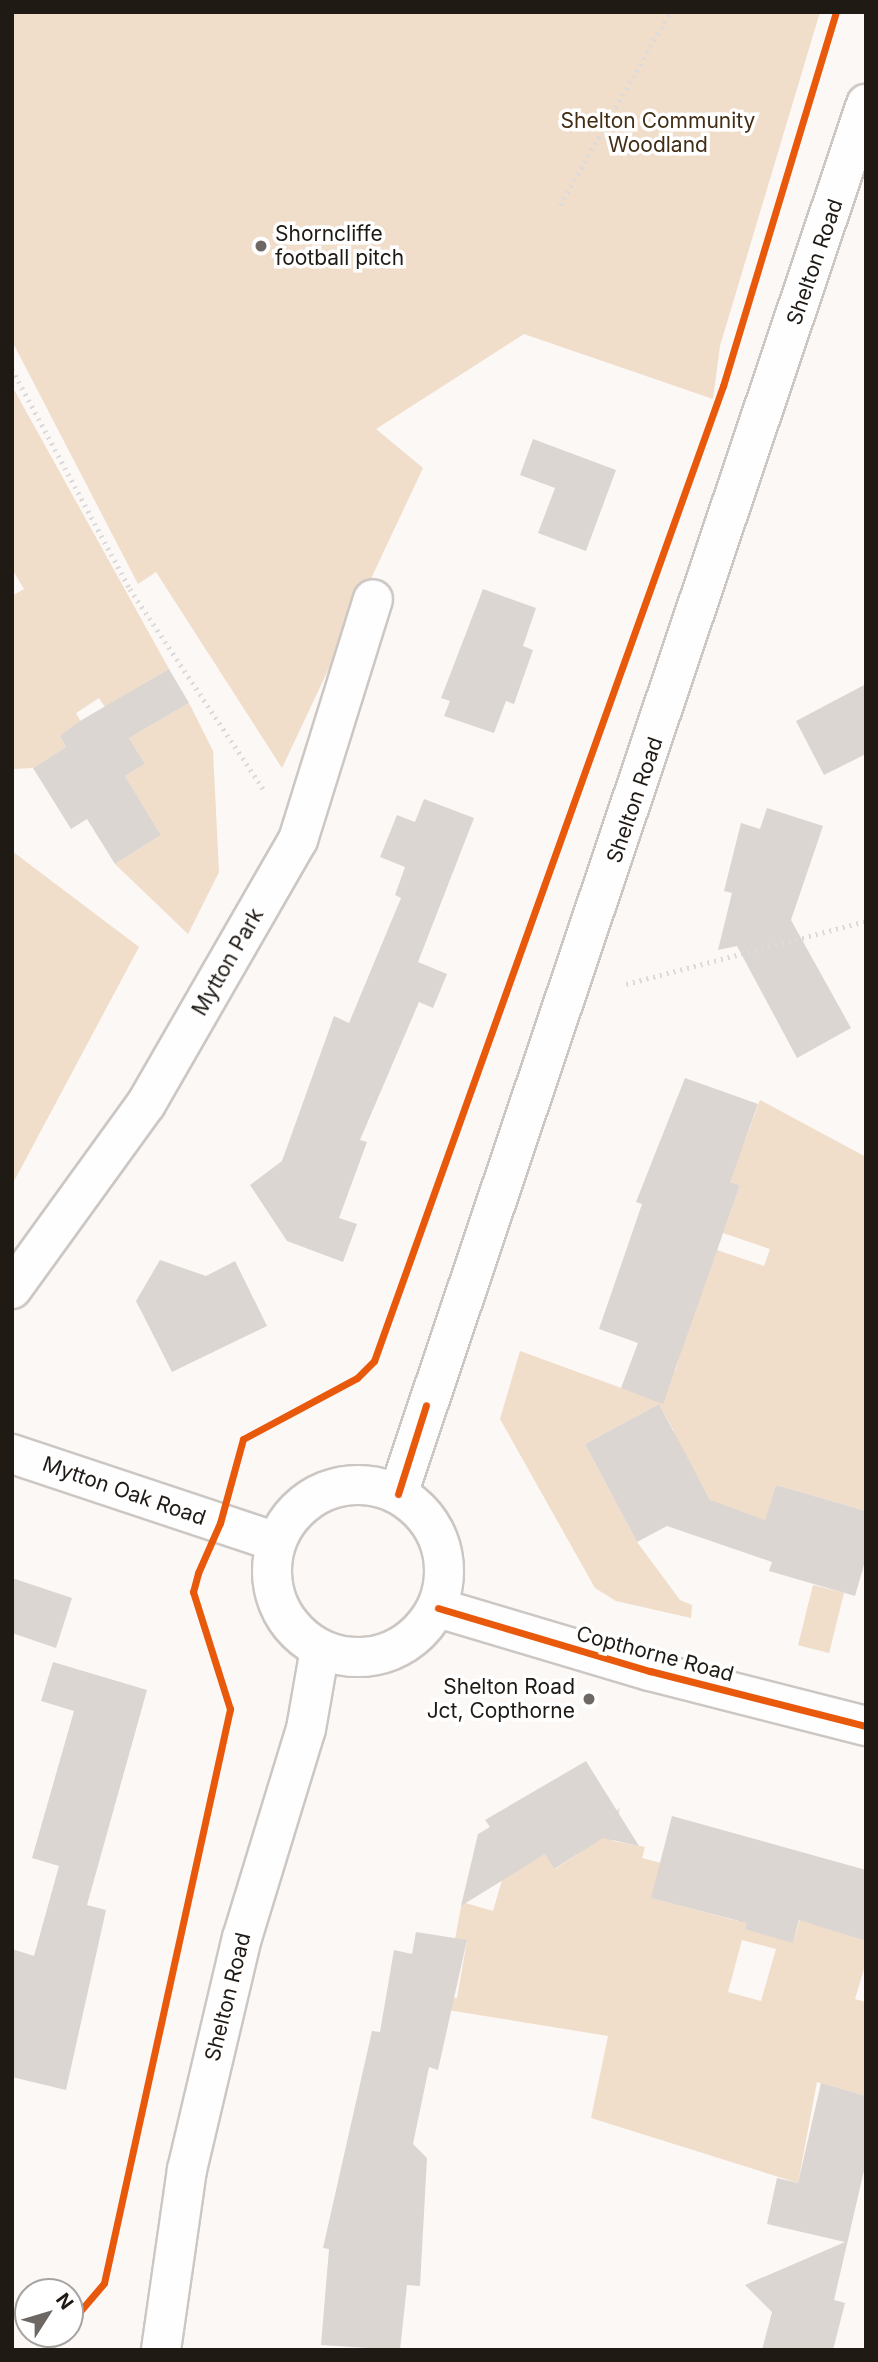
<!DOCTYPE html>
<html>
<head>
<meta charset="utf-8">
<style>
  body { margin:0 }
  #map { position:relative; width:878px; height:2362px; overflow:hidden; background:#fcf8f5; font-family:Inter,sans-serif }
  div>[style] { position:absolute }
  [style*='--x'] { left:calc(var(--x)*1px); top:calc(var(--y)*1px); width:calc(var(--w)*1px); rotate:calc(var(--a)*1deg) }
  .green>* { inset:0; background:#f0ddca; transform-origin:0 0 }
  .building>* { inset:0; background:#dbd6d2 }
  .path>* { height:4.5px; margin-top:-2.25px; transform-origin:0; background:repeating-linear-gradient(90deg,#dcdada 0 2px,transparent 0 7px) }
  .roads { filter:drop-shadow(2px 0 #ccc7c3) drop-shadow(-2px 0 #ccc7c3) drop-shadow(0 2px #ccc7c3) drop-shadow(0 -2px #ccc7c3) }
  .street>* { height:38px; margin:-19px; padding:0 19px; transform-origin:19px; border-radius:19px; background:#fffefe }
  .secondary>* { height:38px; margin:-19px; padding:0 19px; transform-origin:19px; border-radius:19px; background:#fffefe }
  .secondary>.ring { margin:-19px; padding:0; box-sizing:content-box; background:none; border:38px solid #fffefe; border-radius:50% }
  .cycleway>* { height:7px; margin:-3.5px; padding:0 3.5px; transform-origin:3.5px; border-radius:3.5px; background:#e8590c }
  .dots>* { width:19px; height:19px; translate:-50% -50%; box-sizing:border-box; border:4px solid #fff; border-radius:50% }
  span { translate:-50% -50%; white-space:nowrap; text-align:center; line-height:1.15; -webkit-text-stroke:7px #fff; paint-order:stroke }
  .park-label { font-size:21px; color:#432d15 }
  .poi-label { font-size:21px; color:#201a15 }
  .left { translate:0 -50%; text-align:left }
  .right { translate:-100% -50%; text-align:right }
  .street-label { font-size:21px; color:#201a15 }
  .frame { position:absolute; inset:0; border:14px solid #201a15; pointer-events:none }
  .north { position:absolute; left:14px; top:2278px; width:70px; height:70px; box-sizing:border-box; background:#fff; border:2px solid #a6a3a1; border-radius:50%; rotate:53deg; font-size:19px; font-weight:700; line-height:28px; text-align:center; color:#201a15 }
  .north::after { content:''; display:block; margin:auto; width:24px; height:32px; background:#6d6863; clip-path:polygon(50% 0,100% 100%,50% 72%,0 100%) }
</style>
</head>
<body>
<div id="map">
  <div class="green">
    <i style="clip-path:polygon(12px 12px,820px 12px,720px 346px,713px 399px,524px 334px,376px 429px,423px 468px,282px 768px,156px 572px,138px 584px,12px 341px)"></i>
    <i style="clip-path:polygon(12px 386px,169px 669px,105px 707px,99px 698px,76px 713px,81px 722px,60px 736px,66px 747px,33px 768px,12px 769px,12px 596px,24px 589px,12px 569px)"></i>
    <i style="clip-path:polygon(189px 703px,213px 751px,219px 872px,188px 934px,115px 864px,161px 835px,125px 776px,145px 764px,129px 738px)"></i>
    <i style="clip-path:polygon(12px 851px,139px 947px,12px 1185px)"></i>
    <i style="clip-path:polygon(760px 1100px,866px 1157px,866px 1511px,776px 1485px,764px 1524px,711px 1502px,697px 1476px,683px 1483px,660px 1439px,674px 1431px,659px 1404px,585px 1444px,637px 1542px,680px 1600px,692px 1605px,691px 1618px,616px 1601px,595px 1588px,500px 1419px,520px 1351px,657px 1401px,676px 1369px,711px 1248px,764px 1266px,770px 1249px,723px 1233px,740px 1185px,716px 1177px,745px 1141px)"></i>
    <i style="left:813px;top:1585px;width:32px;height:62px;rotate:14deg"></i>
    <i style="clip-path:polygon(evenodd,620px 1808px,613px 1841px,645px 1847px,642px 1858px,661px 1863px,652px 1898px,738px 1921px,752px 1871px,793px 1943px,800px 1919px,866px 1941px,866px 1962px,855px 1999px,866px 2002px,866px 2096px,817px 2082px,798px 2183px,591px 2118px,608px 2036px,448px 2010px,450px 1997px,457px 1998px,467px 1941px,455px 1939px,462px 1902px,493px 1911px,502px 1880px,545px 1854px,555px 1869px,578px 1854px,568px 1839px,620px 1808px,742px 1940px,776px 1949px,761px 2001px,728px 1992px,742px 1940px)"></i>
  </div>
  <div class="building">
    <i style="clip-path:polygon(533px 439px,616px 470px,586px 551px,538px 533px,555px 488px,520px 475px)"></i>
    <i style="clip-path:polygon(483px 589px,536px 608px,523px 646px,533px 650px,514px 704px,506px 701px,494px 733px,444px 716px,450px 701px,441px 698px)"></i>
    <i style="clip-path:polygon(169px 669px,189px 703px,129px 738px,145px 764px,125px 776px,161px 835px,115px 864px,87px 819px,71px 829px,33px 768px,66px 747px,60px 736px,80px 721px)"></i>
    <i style="clip-path:polygon(866px 684px,866px 754px,824px 775px,796px 721px)"></i>
    <i style="clip-path:polygon(424px 799px,474px 818px,418px 962px,447px 974px,433px 1008px,419px 1002px,360px 1140px,367px 1142px,339px 1218px,357px 1224px,343px 1262px,287px 1241px,250px 1185px,282px 1161px,334px 1016px,349px 1023px,401px 898px,395px 895px,405px 867px,380px 857px,397px 815px,415px 822px)"></i>
    <i style="clip-path:polygon(767px 808px,823px 826px,791px 920px,851px 1028px,797px 1058px,737px 946px,718px 950px,732px 893px,724px 891px,741px 823px,760px 829px)"></i>
    <i style="clip-path:polygon(685px 1078px,758px 1104px,730px 1182px,740px 1185px,663px 1404px,621px 1388px,638px 1343px,599px 1329px,642px 1204px,636px 1202px)"></i>
    <i style="clip-path:polygon(160px 1260px,206px 1276px,235px 1261px,267px 1326px,172px 1372px,136px 1301px)"></i>
    <i style="clip-path:polygon(659px 1404px,710px 1500px,765px 1520px,776px 1485px,866px 1511px,866px 1558px,855px 1596px,769px 1571px,772px 1562px,667px 1526px,637px 1542px,585px 1444px)"></i>
    <i style="clip-path:polygon(12px 1578px,72px 1598px,56px 1648px,12px 1633px)"></i>
    <i style="clip-path:polygon(53px 1662px,147px 1690px,87px 1905px,106px 1910px,66px 2090px,12px 2077px,12px 1949px,34px 1956px,59px 1866px,32px 1858px,74px 1711px,41px 1701px)"></i>
    <i style="clip-path:polygon(586px 1761px,639px 1846px,603px 1838px,554px 1869px,545px 1854px,461px 1906px,478px 1834px,490px 1827px,485px 1820px)"></i>
    <i style="clip-path:polygon(672px 1816px,866px 1870px,866px 1941px,799px 1920px,793px 1943px,745px 1929px,747px 1923px,651px 1898px)"></i>
    <i style="clip-path:polygon(416px 1932px,467px 1940px,438px 2070px,429px 2067px,413px 2144px,427px 2158px,420px 2286px,407px 2285px,400px 2350px,321px 2345px,329px 2249px,323px 2248px,372px 2031px,380px 2032px,394px 1950px,412px 1954px)"></i>
    <i style="clip-path:polygon(821px 2083px,866px 2096px,866px 2162px,834px 2300px,845px 2303px,833px 2350px,762px 2350px,772px 2312px,745px 2285px,845px 2242px,767px 2224px,777px 2178px,798px 2183px)"></i>
  </div>
  <div class="path">
    <i style="--x:560;--y:205;--w:222;--a:-60.3"></i>
    <i style="--x:12;--y:369;--w:250;--a:61.8"></i>
    <i style="--x:130;--y:589;--w:245;--a:56.3"></i>
    <i style="--x:626;--y:984;--w:248;--a:-14.7"></i>
  </div>
  <div class="roads">
    <div class="street">
      <i style="--x:12;--y:1289;--w:228;--a:-54.1"></i>
      <i style="--x:146;--y:1104;--w:305;--a:-60.1"></i>
      <i style="--x:298;--y:840;--w:252;--a:-72.7"></i>
    </div>
    <div class="secondary">
      <i style="--x:12;--y:1454;--w:278;--a:18.4"></i>
      <i class="ring" style="left:272px;top:1485px;width:134px;height:134px"></i>
      <i style="--x:398;--y:1494;--w:1467;--a:-71.39"></i>
      <i style="--x:438;--y:1608;--w:221;--a:16.6"></i>
      <i style="--x:650;--y:1671;--w:223;--a:14.3"></i>
      <i style="--x:161;--y:2350;--w:182;--a:-81.8"></i>
      <i style="--x:187;--y:2170;--w:238;--a:-76.7"></i>
      <i style="--x:242;--y:1938;--w:219;--a:-73"></i>
      <i style="--x:306;--y:1729;--w:81;--a:-80.1"></i>
    </div>
  </div>
  <div class="cycleway">
    <i style="--x:398;--y:1494;--w:93;--a:-72.5"></i>
    <i style="--x:438;--y:1608;--w:221;--a:16.6"></i>
    <i style="--x:650;--y:1671;--w:223;--a:14.3"></i>
    <i style="--x:70;--y:2323;--w:52;--a:-49.6"></i>
    <i style="--x:104;--y:2283;--w:588;--a:-77.62"></i>
    <i style="--x:230;--y:1709;--w:123;--a:-107.5"></i>
    <i style="--x:193;--y:1592;--w:20;--a:-75"></i>
    <i style="--x:198;--y:1573;--w:55;--a:-66.3"></i>
    <i style="--x:220;--y:1523;--w:87;--a:-74.7"></i>
    <i style="--x:243;--y:1439;--w:129;--a:-28.2"></i>
    <i style="--x:357;--y:1378;--w:24;--a:-45"></i>
    <i style="--x:374;--y:1361;--w:1036;--a:-70.31"></i>
    <i style="--x:723;--y:386;--w:391;--a:-73.2"></i>
  </div>
  <div class="dots">
    <i style="left:261px;top:246px;background:#6d6863"></i>
    <i style="left:589px;top:1699px;background:#6d6863"></i>
  </div>
  <div class="park-label">
    <span style="left:658px;top:133px">Shelton Community<br>Woodland</span>
  </div>
  <div class="poi-label">
    <span class="left" style="left:275px;top:246px">Shorncliffe<br>football pitch</span>
    <span class="right" style="left:575px;top:1699px">Shelton Road<br>Jct, Copthorne</span>
  </div>
  <div class="street-label">
    <span style="left:815px;top:262px;rotate:-71deg">Shelton Road</span>
    <span style="left:635px;top:800px;rotate:-71deg">Shelton Road</span>
    <span style="left:228px;top:962px;rotate:-60deg">Mytton Park</span>
    <span style="left:124px;top:1491px;rotate:19deg">Mytton Oak Road</span>
    <span style="left:655px;top:1654px;rotate:15deg">Copthorne Road</span>
    <span style="left:228px;top:1997px;rotate:-76deg">Shelton Road</span>
  </div>
  <div class="frame"></div>
  <div class="north">N</div>
</div>
</body>
</html>
